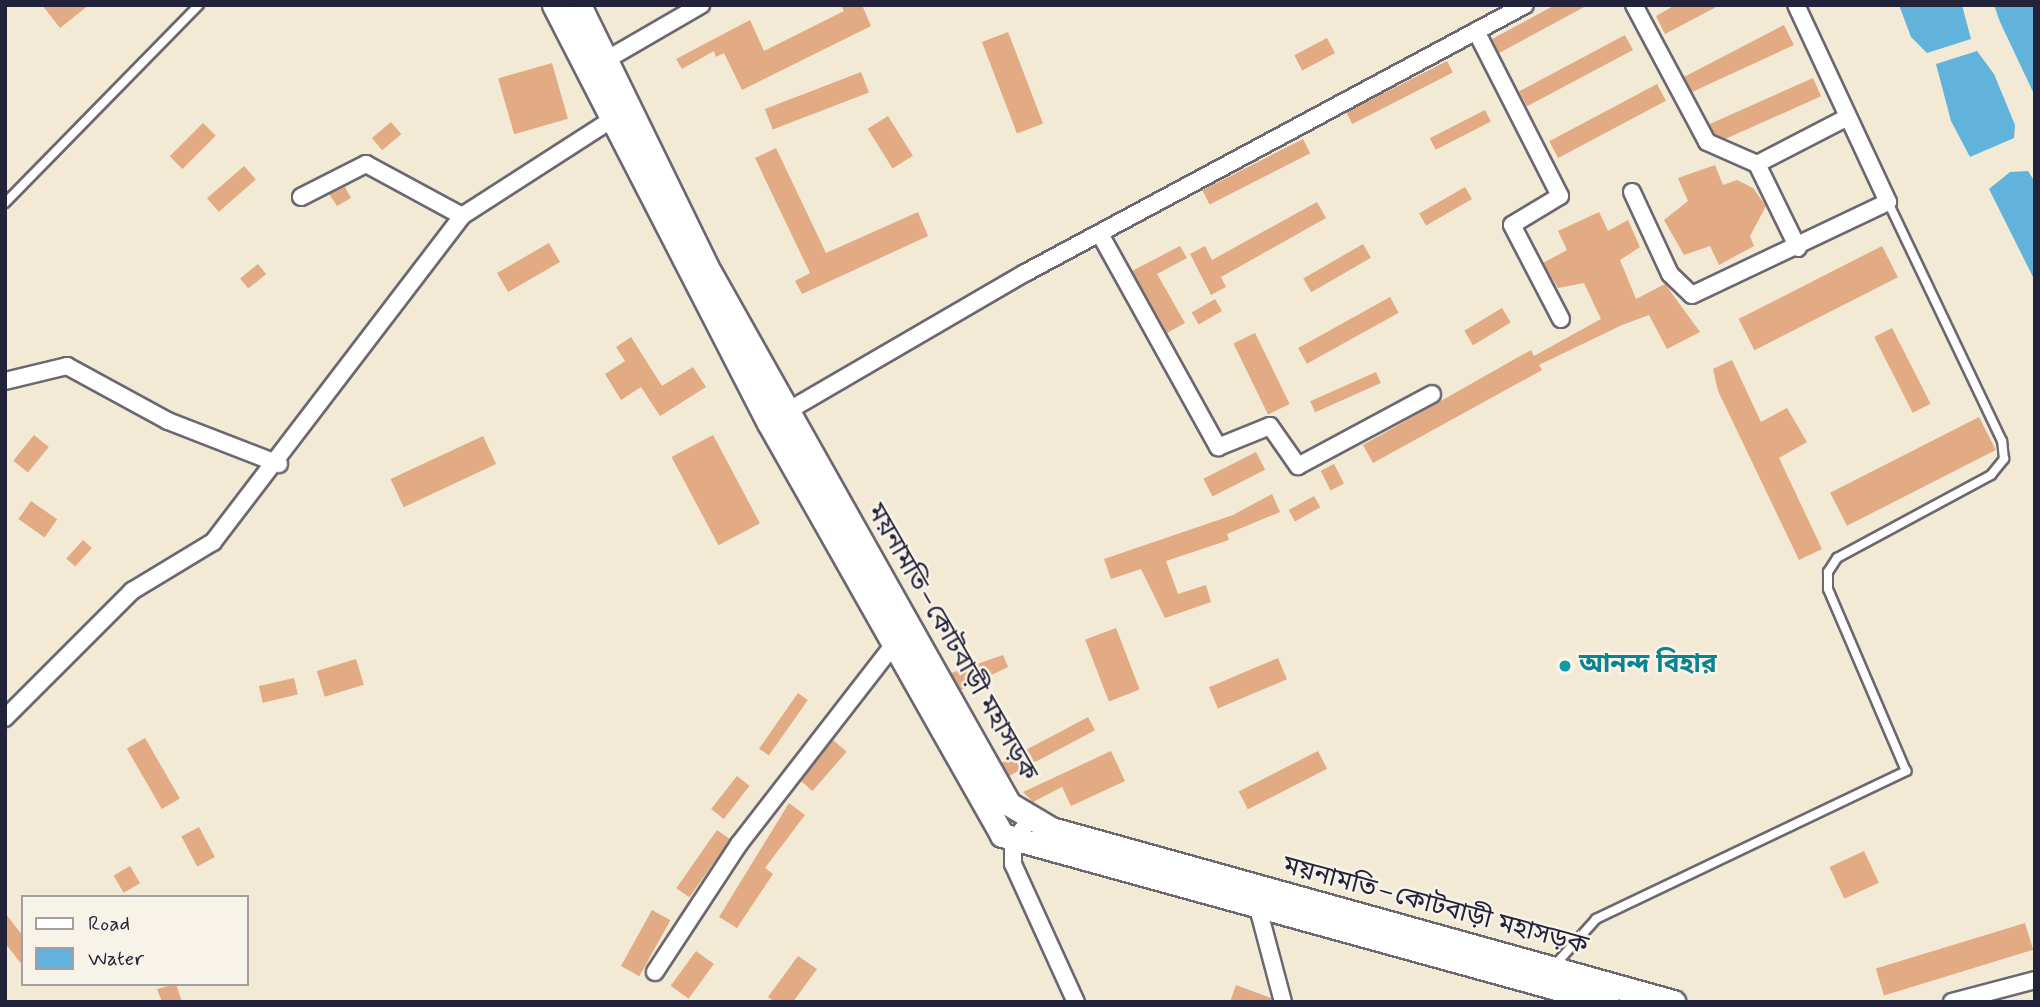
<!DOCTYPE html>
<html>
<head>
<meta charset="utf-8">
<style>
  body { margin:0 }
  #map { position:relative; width:2040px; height:1007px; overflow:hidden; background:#f2ead5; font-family:Mynerve,"Noto Sans Bengali",sans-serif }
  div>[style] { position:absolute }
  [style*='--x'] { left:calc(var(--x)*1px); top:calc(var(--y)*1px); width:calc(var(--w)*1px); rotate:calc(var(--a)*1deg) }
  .water>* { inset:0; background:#61b3dc }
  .building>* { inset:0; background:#e2ab83; transform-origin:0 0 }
  .roads { filter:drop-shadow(2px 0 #6b6871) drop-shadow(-2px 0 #6b6871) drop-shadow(0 2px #6b6871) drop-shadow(0 -2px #6b6871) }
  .lane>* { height:8px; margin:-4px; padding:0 4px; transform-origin:4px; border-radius:4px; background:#fff }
  .street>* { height:16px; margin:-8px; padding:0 8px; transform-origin:8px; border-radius:8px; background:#fff }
  .secondary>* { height:23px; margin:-11.5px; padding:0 11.5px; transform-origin:11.5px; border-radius:11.5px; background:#fff }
  .dots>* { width:19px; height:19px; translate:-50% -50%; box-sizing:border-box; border:4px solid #f7f3e8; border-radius:50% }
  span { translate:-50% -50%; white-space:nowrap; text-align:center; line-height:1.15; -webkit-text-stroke:5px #f7f3e8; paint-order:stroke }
  .street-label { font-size:26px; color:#22223b }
  .culture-label { font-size:26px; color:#0d838f; font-weight:700 }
  .left { translate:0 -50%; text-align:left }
  .frame { position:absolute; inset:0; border:7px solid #22223b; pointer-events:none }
  .legend { position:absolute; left:21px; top:895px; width:228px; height:91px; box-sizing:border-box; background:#f7f3e8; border:2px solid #a29fa3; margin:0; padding:9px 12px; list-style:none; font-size:21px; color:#22223b }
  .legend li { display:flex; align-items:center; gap:14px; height:35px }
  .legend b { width:35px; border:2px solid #a29fa3 }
</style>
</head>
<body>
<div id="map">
  <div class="water">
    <i style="clip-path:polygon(1899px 5px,1962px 5px,1971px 39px,1927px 53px,1911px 37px)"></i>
    <i style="clip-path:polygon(1994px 5px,2035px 5px,2035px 96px,2000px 22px)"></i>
    <i style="clip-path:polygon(1977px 51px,1994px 74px,2015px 125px,2014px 138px,1970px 157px,1951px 121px,1936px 64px)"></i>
    <i style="clip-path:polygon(2028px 171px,2035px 182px,2035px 281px,1989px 189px,2010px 172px)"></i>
  </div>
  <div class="building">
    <i style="clip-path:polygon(42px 5px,89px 5px,60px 28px)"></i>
    <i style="clip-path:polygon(841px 5px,862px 5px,871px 26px,742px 90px,724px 53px,716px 57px,714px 51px,682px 69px,676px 59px,750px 20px,764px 51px,844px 11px)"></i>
    <i style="clip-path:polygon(1555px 5px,1588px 5px,1499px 53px,1492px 39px)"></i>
    <i style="clip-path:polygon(1675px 5px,1720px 5px,1665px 34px,1656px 16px)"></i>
    <i style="clip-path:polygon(1784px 25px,1794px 45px,1692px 92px,1684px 77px)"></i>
    <i style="left:1008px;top:32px;width:98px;height:28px;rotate:69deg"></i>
    <i style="left:1625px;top:35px;width:17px;height:120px;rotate:62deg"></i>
    <i style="left:1327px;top:38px;width:17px;height:37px;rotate:62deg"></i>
    <i style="left:1447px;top:61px;width:13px;height:113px;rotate:63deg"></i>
    <i style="left:552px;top:63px;width:58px;height:56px;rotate:74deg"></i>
    <i style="left:861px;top:72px;width:22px;height:103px;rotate:69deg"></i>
    <i style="left:1813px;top:78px;width:20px;height:113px;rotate:66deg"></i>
    <i style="left:1657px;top:84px;width:19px;height:122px;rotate:62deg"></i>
    <i style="left:1485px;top:110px;width:13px;height:62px;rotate:63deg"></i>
    <i style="left:888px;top:116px;width:47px;height:24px;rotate:58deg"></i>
    <i style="left:391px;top:122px;width:16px;height:25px;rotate:50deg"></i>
    <i style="left:203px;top:123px;width:18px;height:47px;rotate:45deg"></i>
    <i style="left:1303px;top:139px;width:16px;height:113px;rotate:63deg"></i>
    <i style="clip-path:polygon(776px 148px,826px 253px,918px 212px,928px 236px,802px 294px,795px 281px,810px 273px,755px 158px)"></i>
    <i style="clip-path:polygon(1715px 165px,1723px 185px,1737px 180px,1753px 188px,1766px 206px,1750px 236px,1754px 246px,1719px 265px,1710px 246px,1684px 255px,1664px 220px,1688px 201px,1678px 178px)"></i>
    <i style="left:244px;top:166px;width:18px;height:49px;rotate:49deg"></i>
    <i style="clip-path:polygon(345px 187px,351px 198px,337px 206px,329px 194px)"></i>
    <i style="left:1465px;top:187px;width:14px;height:53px;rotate:60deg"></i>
    <i style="clip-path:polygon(1317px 202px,1326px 218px,1221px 277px,1226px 287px,1211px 295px,1190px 254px,1205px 246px,1212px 260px)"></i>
    <i style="clip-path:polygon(1599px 212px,1608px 231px,1628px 220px,1640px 247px,1620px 260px,1636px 299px,1665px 284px,1700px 332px,1667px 349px,1649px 315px,1622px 325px,1539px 365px,1542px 370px,1373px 463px,1363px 445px,1531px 350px,1534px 356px,1601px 319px,1584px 283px,1558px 288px,1543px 263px,1567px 250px,1558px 231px)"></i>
    <i style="left:549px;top:243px;width:22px;height:60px;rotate:60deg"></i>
    <i style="left:1363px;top:244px;width:16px;height:69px;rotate:60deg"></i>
    <i style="clip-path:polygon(1180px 246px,1187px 258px,1157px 274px,1185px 323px,1167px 333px,1132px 271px)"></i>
    <i style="left:1882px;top:246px;width:35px;height:161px;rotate:63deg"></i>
    <i style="left:258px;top:264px;width:13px;height:23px;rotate:51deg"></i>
    <i style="left:1390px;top:297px;width:18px;height:105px;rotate:61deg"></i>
    <i style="left:1215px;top:299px;width:14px;height:27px;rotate:60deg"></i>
    <i style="left:1502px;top:308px;width:17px;height:44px;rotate:59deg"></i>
    <i style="left:1892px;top:328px;width:85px;height:20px;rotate:63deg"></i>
    <i style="left:1255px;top:333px;width:79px;height:24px;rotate:64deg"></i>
    <i style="clip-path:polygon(631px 337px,662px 386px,693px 367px,706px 387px,660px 416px,641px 387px,621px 400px,605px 374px,625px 361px,616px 347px)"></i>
    <i style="clip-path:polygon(1732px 360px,1761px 422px,1787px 408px,1807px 442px,1779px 458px,1822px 549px,1799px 560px,1718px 391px,1713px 369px)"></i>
    <i style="left:1376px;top:372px;width:12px;height:72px;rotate:66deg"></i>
    <i style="left:1979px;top:417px;width:37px;height:167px;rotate:63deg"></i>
    <i style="left:34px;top:435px;width:19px;height:33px;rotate:39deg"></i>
    <i style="left:713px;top:435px;width:100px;height:47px;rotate:62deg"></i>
    <i style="left:483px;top:436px;width:31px;height:102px;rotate:65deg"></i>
    <i style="left:1256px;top:452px;width:20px;height:59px;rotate:63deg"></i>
    <i style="left:1334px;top:464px;width:22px;height:15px;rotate:63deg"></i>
    <i style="clip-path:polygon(1272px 494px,1280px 512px,1227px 534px,1229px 540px,1166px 561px,1178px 594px,1206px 585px,1211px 602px,1165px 618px,1141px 569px,1111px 579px,1104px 559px,1233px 515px)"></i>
    <i style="left:1314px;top:496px;width:13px;height:29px;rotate:61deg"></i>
    <i style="left:31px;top:501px;width:32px;height:22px;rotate:35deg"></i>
    <i style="left:83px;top:540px;width:12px;height:25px;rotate:42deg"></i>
    <i style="left:1116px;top:628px;width:66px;height:33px;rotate:69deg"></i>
    <i style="clip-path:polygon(1003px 655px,1008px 667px,961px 690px,951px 673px)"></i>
    <i style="left:1278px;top:658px;width:23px;height:75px;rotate:67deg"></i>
    <i style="left:356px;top:659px;width:27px;height:41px;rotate:73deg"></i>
    <i style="left:294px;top:678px;width:17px;height:36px;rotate:77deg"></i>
    <i style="left:798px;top:693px;width:12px;height:68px;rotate:35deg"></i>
    <i style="left:1088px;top:717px;width:15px;height:98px;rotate:62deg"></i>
    <i style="left:145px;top:738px;width:70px;height:21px;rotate:60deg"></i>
    <i style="left:833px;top:740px;width:18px;height:52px;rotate:41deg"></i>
    <i style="clip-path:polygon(1111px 751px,1125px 781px,1071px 806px,1062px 787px,1033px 802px,1023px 792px)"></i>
    <i style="left:1318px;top:751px;width:20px;height:89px;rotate:63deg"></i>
    <i style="left:737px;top:776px;width:16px;height:42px;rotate:38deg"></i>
    <i style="clip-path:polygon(789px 803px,805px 815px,765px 868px,773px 874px,737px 928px,719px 917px)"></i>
    <i style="left:199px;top:827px;width:34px;height:20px;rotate:62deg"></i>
    <i style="left:717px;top:830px;width:16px;height:71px;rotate:35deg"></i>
    <i style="left:1864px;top:851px;width:35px;height:38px;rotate:65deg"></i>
    <i style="left:130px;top:866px;width:20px;height:19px;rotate:60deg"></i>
    <i style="left:652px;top:910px;width:21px;height:64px;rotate:29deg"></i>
    <i style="clip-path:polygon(5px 913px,23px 936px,23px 966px,5px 943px)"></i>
    <i style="left:2025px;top:923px;width:28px;height:156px;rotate:73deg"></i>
    <i style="left:696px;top:951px;width:22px;height:43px;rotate:36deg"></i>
    <i style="clip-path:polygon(798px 956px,817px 969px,793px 1002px,775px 1002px,768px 997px)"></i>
    <i style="clip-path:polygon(176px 984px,182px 1002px,162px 1002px,157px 989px)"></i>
    <i style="clip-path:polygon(1236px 985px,1271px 998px,1272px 1002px,1230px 1002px)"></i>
  </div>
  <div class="roads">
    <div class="lane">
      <i style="--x:5;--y:203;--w:277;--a:-45.6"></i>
      <i style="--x:1554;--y:966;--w:63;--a:-48.2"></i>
      <i style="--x:1596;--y:919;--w:344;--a:-25.5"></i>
      <i style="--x:1906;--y:771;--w:198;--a:-113.2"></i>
      <i style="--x:1828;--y:589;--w:17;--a:-90"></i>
      <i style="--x:1828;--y:572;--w:17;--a:-57"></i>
      <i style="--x:1837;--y:558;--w:175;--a:-28.3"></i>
      <i style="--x:1991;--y:475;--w:21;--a:-51"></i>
      <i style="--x:2004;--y:459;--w:18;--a:-96"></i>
      <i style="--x:2002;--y:441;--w:265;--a:-115.5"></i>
    </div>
    <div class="street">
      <i style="--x:1634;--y:5;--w:155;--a:61.9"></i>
      <i style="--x:1707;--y:142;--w:55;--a:23.7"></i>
      <i style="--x:1476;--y:31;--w:185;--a:63"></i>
      <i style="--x:1560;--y:196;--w:56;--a:148.9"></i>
      <i style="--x:1512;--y:225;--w:106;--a:62.5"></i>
      <i style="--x:606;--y:60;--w:110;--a:-30.1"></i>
      <i style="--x:1632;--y:192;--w:90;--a:65.1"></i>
      <i style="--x:1670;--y:274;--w:30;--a:44"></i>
      <i style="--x:1692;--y:295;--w:217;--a:-25.4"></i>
      <i style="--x:1888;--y:202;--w:217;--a:-115"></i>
      <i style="--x:301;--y:197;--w:73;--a:-26.9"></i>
      <i style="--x:366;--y:164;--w:109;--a:28.4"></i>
      <i style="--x:1100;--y:234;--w:244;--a:61"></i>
      <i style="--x:1218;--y:447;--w:56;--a:-22"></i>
      <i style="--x:1270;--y:426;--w:49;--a:55"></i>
      <i style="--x:1298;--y:466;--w:152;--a:-28.2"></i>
      <i style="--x:1798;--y:248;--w:93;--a:-116"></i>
      <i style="--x:1757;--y:164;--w:102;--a:-27.3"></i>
      <i style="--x:5;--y:381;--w:64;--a:-13.6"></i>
      <i style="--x:67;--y:366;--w:115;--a:28.6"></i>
      <i style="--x:168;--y:421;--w:119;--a:21.2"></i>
      <i style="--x:786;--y:412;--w:276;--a:-30.2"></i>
      <i style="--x:1025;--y:273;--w:567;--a:-28.19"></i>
      <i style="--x:5;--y:718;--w:180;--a:-45"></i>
      <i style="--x:132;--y:591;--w:95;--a:-31.2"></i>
      <i style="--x:213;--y:542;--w:410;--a:-52.6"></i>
      <i style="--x:462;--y:216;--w:187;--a:-32.8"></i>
      <i style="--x:1030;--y:820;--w:27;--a:129"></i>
      <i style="--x:1013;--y:841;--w:23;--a:90"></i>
      <i style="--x:1013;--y:864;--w:152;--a:65.5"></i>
      <i style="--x:1262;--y:900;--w:9;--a:117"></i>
      <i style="--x:1258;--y:908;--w:97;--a:75.1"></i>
      <i style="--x:655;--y:972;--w:153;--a:-56.7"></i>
      <i style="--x:739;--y:844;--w:254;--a:-52.2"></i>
      <i style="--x:1952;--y:1002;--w:86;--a:-14.8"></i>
    </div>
    <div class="secondary">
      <i style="--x:554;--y:5;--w:470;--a:62.8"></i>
      <i style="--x:769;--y:423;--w:473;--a:60.5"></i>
      <i style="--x:1002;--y:835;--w:628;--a:15.43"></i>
      <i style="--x:579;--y:5;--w:298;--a:64"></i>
      <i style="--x:710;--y:273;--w:609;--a:60.62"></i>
      <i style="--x:1009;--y:804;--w:49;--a:30.8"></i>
      <i style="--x:1051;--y:829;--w:646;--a:15.54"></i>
    </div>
  </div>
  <div class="dots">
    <i style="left:1565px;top:666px;background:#0f9aa8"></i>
  </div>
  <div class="street-label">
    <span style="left:951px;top:643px;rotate:60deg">ময়নামতি–কোটবাড়ী মহাসড়ক</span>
    <span style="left:1435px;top:907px;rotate:15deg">ময়নামতি–কোটবাড়ী মহাসড়ক</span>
  </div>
  <div class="culture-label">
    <span class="left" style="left:1579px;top:666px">আনন্দ বিহার</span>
  </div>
  <div class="frame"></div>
  <ul class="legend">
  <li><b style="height:9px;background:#fff"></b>Road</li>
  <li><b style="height:19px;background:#61b3dc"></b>Water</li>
  </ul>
</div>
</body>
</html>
